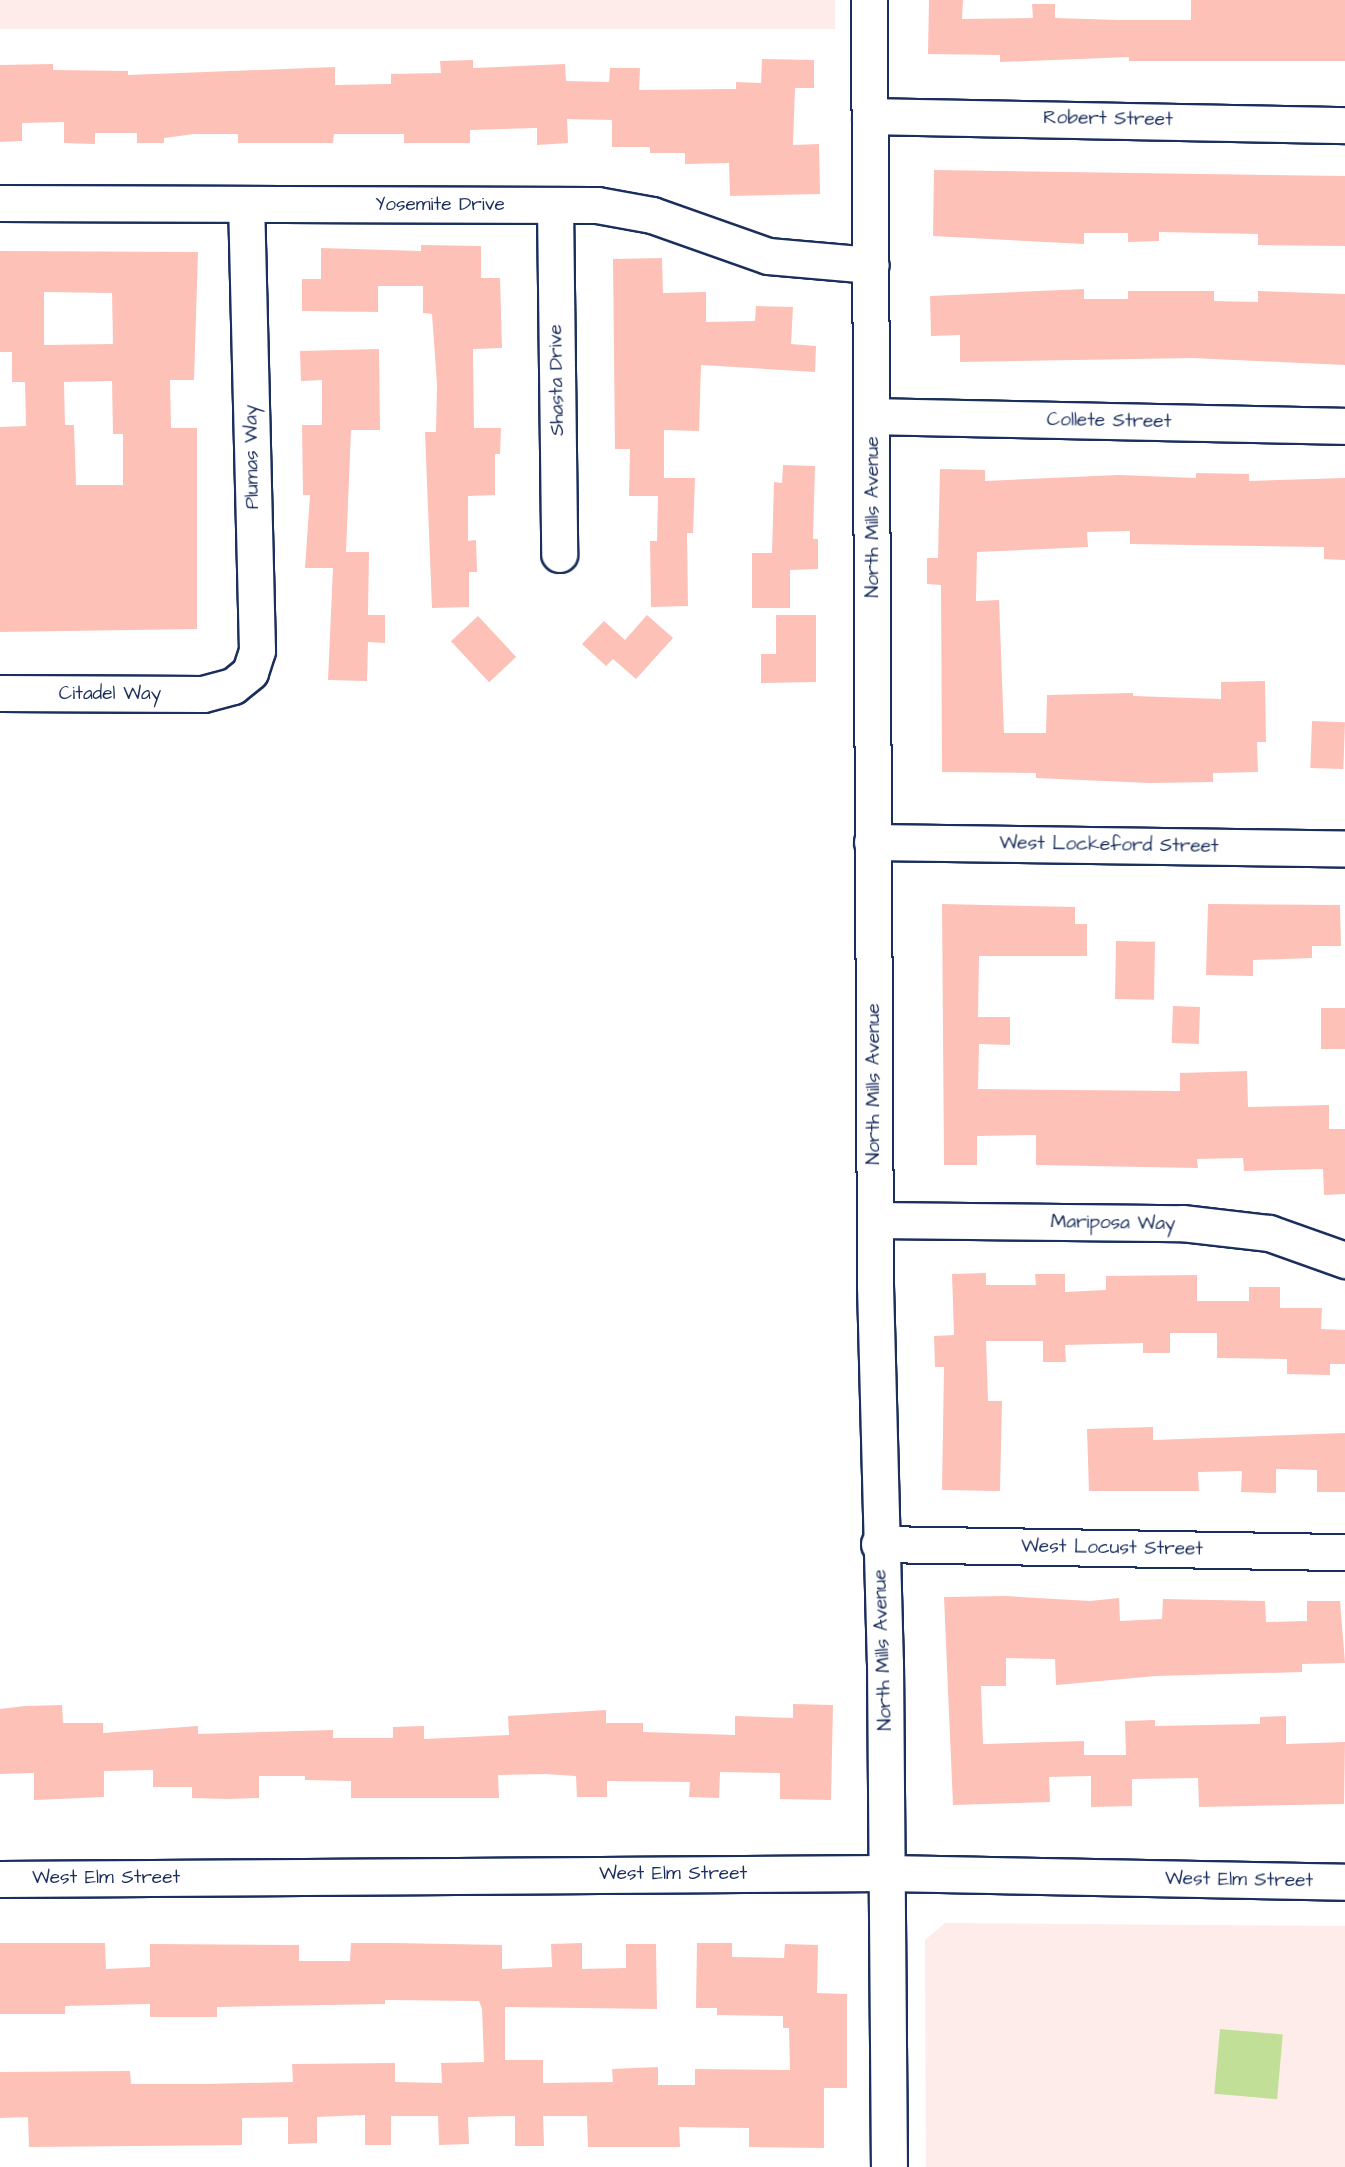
<!DOCTYPE html>
<html>
<head>
<meta charset="utf-8">
<style>
  body { margin:0 }
  #map { position:relative; width:1345px; height:2167px; overflow:hidden; background:#fff; font-family:"Architects Daughter",sans-serif }
  div>[style] { position:absolute }
  [style*='--x'] { left:calc(var(--x)*1px); top:calc(var(--y)*1px); width:calc(var(--w)*1px); rotate:calc(var(--a)*1deg) }
  .built>* { inset:0; background:#feecea; transform-origin:0 0 }
  .green>* { inset:0; background:#c2df97; transform-origin:0 0 }
  .building>* { inset:0; background:#fdc1b8; transform-origin:0 0 }
  .roads { filter:drop-shadow(2px 0 #1b2f5e) drop-shadow(-2px 0 #1b2f5e) drop-shadow(0 2px #1b2f5e) drop-shadow(0 -2px #1b2f5e) }
  .minor>* { height:35px; margin:-17.5px; padding:0 17.5px; transform-origin:17.5px; border-radius:17.5px; background:#fff }
  span { translate:-50% -50%; white-space:nowrap; text-align:center; line-height:1.15; -webkit-text-stroke:6px #fff; paint-order:stroke }
  .street-label { font-size:19px; color:#1b2f5e }
</style>
</head>
<body>
<div id="map">
  <div class="built">
    <i style="left:0;top:0;width:835px;height:29px"></i>
    <i style="clip-path:polygon(945px 1923px,1345px 1926px,1345px 2167px,926px 2167px,925px 1940px)"></i>
  </div>
  <div class="green">
    <i style="left:1220px;top:2029px;width:63px;height:65px;rotate:5deg"></i>
  </div>
  <div class="building">
    <i style="clip-path:polygon(929px 0,963px 0,962px 19px,1033px 18px,1032px 4px,1055px 4px,1055px 18px,1119px 20px,1191px 20px,1191px 0,1345px 0,1345px 61px,1129px 61px,1129px 57px,1000px 62px,1000px 55px,928px 54px)"></i>
    <i style="clip-path:polygon(762px 59px,814px 60px,814px 88px,795px 88px,793px 145px,819px 144px,820px 194px,730px 196px,729px 163px,685px 164px,685px 153px,650px 153px,650px 147px,612px 147px,612px 120px,567px 119px,568px 143px,537px 145px,537px 128px,470px 130px,470px 143px,404px 143px,404px 134px,334px 134px,333px 143px,238px 143px,238px 134px,194px 134px,164px 138px,164px 143px,137px 143px,137px 133px,95px 133px,95px 144px,64px 143px,64px 122px,22px 123px,22px 141px,0 142px,0 65px,53px 64px,53px 70px,128px 71px,128px 75px,335px 67px,335px 85px,391px 84px,391px 74px,441px 73px,440px 61px,473px 60px,473px 68px,565px 64px,566px 81px,609px 82px,610px 68px,640px 68px,639px 90px,736px 89px,736px 82px,761px 83px)"></i>
    <i style="clip-path:polygon(934px 170px,1345px 176px,1345px 246px,1258px 245px,1258px 234px,1159px 232px,1159px 241px,1128px 242px,1128px 233px,1084px 233px,1084px 244px,933px 236px)"></i>
    <i style="clip-path:polygon(421px 245px,481px 246px,481px 278px,500px 278px,502px 348px,473px 349px,474px 428px,501px 428px,500px 454px,495px 454px,495px 495px,468px 496px,468px 541px,476px 540px,477px 572px,469px 572px,469px 607px,432px 608px,425px 432px,436px 432px,437px 384px,432px 314px,423px 313px,423px 286px,378px 286px,378px 312px,302px 311px,302px 279px,321px 279px,321px 248px,421px 251px)"></i>
    <i style="clip-path:polygon(evenodd,0 251px,198px 252px,194px 380px,170px 380px,171px 428px,197px 428px,197px 629px,0 632px,0 427px,26px 426px,25px 382px,12px 382px,12px 352px,0 352px,0 251px,44px 292px,112px 293px,113px 344px,44px 345px,44px 292px,0 251px,112px 381px,113px 434px,123px 434px,123px 485px,76px 485px,74px 425px,65px 425px,64px 382px,112px 381px)"></i>
    <i style="clip-path:polygon(662px 258px,663px 293px,706px 292px,706px 322px,755px 321px,756px 306px,793px 307px,791px 344px,816px 346px,815px 372px,701px 365px,699px 431px,664px 430px,664px 478px,695px 478px,693px 533px,687px 533px,688px 606px,651px 607px,650px 541px,657px 541px,658px 496px,629px 496px,630px 449px,615px 449px,613px 259px)"></i>
    <i style="clip-path:polygon(1084px 289px,1084px 299px,1128px 299px,1128px 291px,1214px 291px,1214px 301px,1258px 302px,1258px 291px,1345px 294px,1345px 365px,1193px 358px,960px 362px,960px 335px,931px 336px,930px 296px)"></i>
    <i style="clip-path:polygon(379px 349px,380px 430px,351px 430px,346px 552px,369px 552px,368px 615px,385px 615px,385px 643px,368px 642px,367px 681px,328px 680px,333px 568px,305px 568px,310px 495px,303px 495px,302px 425px,322px 425px,322px 380px,301px 381px,300px 351px)"></i>
    <i style="clip-path:polygon(783px 465px,815px 466px,813px 539px,818px 539px,818px 569px,790px 570px,790px 608px,752px 608px,752px 553px,772px 553px,774px 482px,782px 483px)"></i>
    <i style="clip-path:polygon(940px 469px,985px 470px,985px 481px,1119px 475px,1196px 478px,1196px 473px,1249px 474px,1249px 481px,1345px 478px,1345px 560px,1324px 559px,1324px 547px,1130px 544px,1130px 531px,1087px 532px,1088px 547px,977px 552px,976px 601px,999px 600px,1004px 733px,1046px 733px,1047px 695px,1133px 693px,1133px 696px,1221px 699px,1221px 682px,1265px 681px,1266px 742px,1257px 742px,1258px 772px,1213px 773px,1213px 782px,1150px 783px,1036px 778px,1036px 773px,942px 772px,941px 585px,927px 584px,927px 558px,938px 558px)"></i>
    <i style="clip-path:polygon(647px 615px,673px 638px,636px 679px,613px 659px,606px 666px,582px 644px,604px 621px,625px 640px)"></i>
    <i style="clip-path:polygon(776px 615px,816px 615px,816px 682px,761px 683px,761px 654px,776px 654px)"></i>
    <i style="left:478px;top:616px;width:56px;height:37px;rotate:47deg"></i>
    <i style="left:1312px;top:721px;width:33px;height:47px;rotate:2deg"></i>
    <i style="clip-path:polygon(942px 904px,1075px 907px,1075px 924px,1087px 924px,1087px 956px,979px 956px,978px 1017px,1010px 1017px,1010px 1045px,979px 1044px,978px 1089px,1180px 1091px,1180px 1073px,1247px 1071px,1248px 1107px,1329px 1105px,1329px 1129px,1345px 1129px,1345px 1194px,1324px 1195px,1323px 1169px,1244px 1171px,1243px 1158px,1197px 1159px,1198px 1168px,1036px 1165px,1036px 1135px,977px 1136px,977px 1165px,944px 1165px)"></i>
    <i style="clip-path:polygon(1208px 904px,1340px 905px,1341px 946px,1312px 946px,1312px 958px,1253px 960px,1253px 976px,1206px 975px)"></i>
    <i style="left:1116px;top:941px;width:39px;height:58px;rotate:1deg"></i>
    <i style="left:1173px;top:1006px;width:27px;height:37px;rotate:2deg"></i>
    <i style="left:1321px;top:1008px;width:24px;height:41px"></i>
    <i style="clip-path:polygon(986px 1273px,986px 1285px,1036px 1285px,1035px 1274px,1065px 1274px,1065px 1292px,1106px 1290px,1106px 1276px,1197px 1275px,1197px 1301px,1249px 1301px,1249px 1287px,1280px 1287px,1280px 1308px,1322px 1308px,1321px 1329px,1345px 1330px,1345px 1364px,1330px 1364px,1330px 1375px,1287px 1374px,1287px 1359px,1217px 1358px,1217px 1333px,1170px 1333px,1170px 1353px,1143px 1353px,1143px 1343px,1065px 1345px,1066px 1362px,1043px 1362px,1043px 1341px,986px 1341px,988px 1401px,1002px 1401px,1000px 1491px,942px 1490px,944px 1367px,935px 1367px,934px 1336px,954px 1335px,952px 1274px)"></i>
    <i style="clip-path:polygon(1153px 1427px,1153px 1440px,1345px 1433px,1345px 1492px,1317px 1492px,1317px 1470px,1276px 1469px,1276px 1493px,1241px 1492px,1242px 1471px,1198px 1472px,1199px 1491px,1089px 1491px,1087px 1429px)"></i>
    <i style="clip-path:polygon(1005px 1596px,1090px 1601px,1119px 1598px,1120px 1621px,1162px 1619px,1163px 1599px,1265px 1601px,1266px 1622px,1307px 1621px,1307px 1601px,1340px 1601px,1345px 1663px,1302px 1664px,1302px 1672px,1156px 1676px,1056px 1685px,1055px 1659px,1006px 1658px,1006px 1686px,981px 1686px,983px 1744px,1084px 1741px,1084px 1755px,1126px 1755px,1125px 1721px,1155px 1720px,1155px 1726px,1260px 1724px,1260px 1717px,1286px 1716px,1286px 1744px,1345px 1742px,1344px 1804px,1199px 1807px,1198px 1778px,1132px 1779px,1132px 1806px,1091px 1807px,1091px 1776px,1049px 1777px,1050px 1802px,953px 1805px,944px 1597px)"></i>
    <i style="clip-path:polygon(793px 1704px,833px 1705px,831px 1800px,780px 1799px,780px 1773px,720px 1772px,719px 1798px,689px 1797px,690px 1782px,607px 1781px,607px 1797px,577px 1797px,576px 1776px,545px 1774px,498px 1775px,499px 1798px,351px 1798px,351px 1781px,305px 1780px,305px 1776px,259px 1776px,259px 1798px,229px 1799px,192px 1798px,192px 1787px,153px 1787px,153px 1770px,104px 1771px,104px 1797px,34px 1800px,34px 1773px,0 1774px,0 1709px,25px 1706px,62px 1705px,63px 1723px,103px 1723px,103px 1733px,198px 1726px,198px 1734px,333px 1730px,333px 1738px,393px 1738px,393px 1727px,424px 1726px,424px 1739px,509px 1735px,508px 1716px,606px 1710px,606px 1723px,643px 1723px,643px 1732px,735px 1735px,735px 1716px,793px 1718px)"></i>
    <i style="clip-path:polygon(0 1943px,105px 1943px,106px 1969px,150px 1967px,150px 1944px,299px 1945px,299px 1961px,350px 1961px,351px 1943px,393px 1943px,502px 1945px,502px 1969px,552px 1967px,551px 1944px,582px 1943px,582px 1969px,626px 1968px,626px 1944px,656px 1944px,657px 2009px,505px 2007px,505px 2060px,543px 2060px,543px 2083px,613px 2082px,612px 2069px,658px 2067px,658px 2085px,695px 2085px,695px 2069px,790px 2070px,789px 2028px,783px 2028px,783px 2016px,717px 2015px,717px 2008px,696px 2008px,697px 1943px,732px 1943px,732px 1957px,784px 1958px,785px 1944px,818px 1945px,817px 1993px,847px 1994px,847px 2088px,824px 2088px,824px 2148px,749px 2147px,749px 2128px,679px 2127px,680px 2147px,588px 2147px,587px 2116px,543px 2116px,544px 2146px,515px 2146px,515px 2116px,468px 2117px,469px 2144px,439px 2145px,438px 2116px,391px 2116px,391px 2145px,365px 2145px,365px 2115px,317px 2117px,317px 2143px,288px 2144px,288px 2117px,242px 2118px,242px 2145px,29px 2147px,28px 2117px,0 2118px,0 2072px,130px 2071px,131px 2084px,205px 2084px,293px 2082px,292px 2064px,395px 2063px,395px 2082px,442px 2083px,441px 2063px,484px 2062px,482px 2009px,479px 2001px,385px 2000px,385px 2004px,217px 2007px,217px 2017px,150px 2017px,150px 2004px,65px 2006px,65px 2014px,0 2014px)"></i>
  </div>
  <div class="roads">
    <div class="minor">
      <i style="--x:869;--y:0;--w:1285;--a:89.73"></i>
      <i style="--x:875;--y:1285;--w:377;--a:88.5"></i>
      <i style="--x:885;--y:1662;--w:505;--a:89.55"></i>
      <i style="--x:870;--y:116;--w:475;--a:1.1"></i>
      <i style="--x:0;--y:203;--w:597;--a:0.19"></i>
      <i style="--x:597;--y:205;--w:56;--a:10.3"></i>
      <i style="--x:652;--y:215;--w:123;--a:19.5"></i>
      <i style="--x:768;--y:256;--w:103;--a:5"></i>
      <i style="--x:555;--y:205;--w:349;--a:89.3"></i>
      <i style="--x:873;--y:416;--w:472;--a:1.2"></i>
      <i style="--x:0;--y:693;--w:203;--a:0.3"></i>
      <i style="--x:203;--y:694;--w:31;--a:-15"></i>
      <i style="--x:233;--y:686;--w:22;--a:-39"></i>
      <i style="--x:250;--y:672;--w:23;--a:-72"></i>
      <i style="--x:257;--y:650;--w:445;--a:-91.4"></i>
      <i style="--x:872;--y:842;--w:473;--a:0.8"></i>
      <i style="--x:875;--y:1220;--w:307;--a:0.6"></i>
      <i style="--x:1182;--y:1223;--w:88;--a:6.6"></i>
      <i style="--x:1269;--y:1233;--w:81;--a:19.6"></i>
      <i style="--x:879;--y:1544;--w:466;--a:1"></i>
      <i style="--x:0;--y:1879;--w:887;--a:-0.39"></i>
      <i style="--x:887;--y:1873;--w:458;--a:1.1"></i>
    </div>
  </div>
  <div class="street-label">
    <span style="left:1108px;top:119px;rotate:1deg">Robert Street</span>
    <span style="left:440px;top:205px">Yosemite Drive</span>
    <span style="left:557px;top:380px;rotate:-91deg">Shasta Drive</span>
    <span style="left:1109px;top:421px;rotate:1deg">Collete Street</span>
    <span style="left:252px;top:457px;rotate:-91deg">Plumas Way</span>
    <span style="left:873px;top:517px;rotate:-90deg">North Mills Avenue</span>
    <span style="left:110px;top:694px">Citadel Way</span>
    <span style="left:1109px;top:845px;rotate:1deg">West Lockeford Street</span>
    <span style="left:874px;top:1084px;rotate:-90deg">North Mills Avenue</span>
    <span style="left:1113px;top:1223px;rotate:1deg">Mariposa Way</span>
    <span style="left:1112px;top:1548px;rotate:1deg">West Locust Street</span>
    <span style="left:883px;top:1650px;rotate:-92deg">North Mills Avenue</span>
    <span style="left:673px;top:1874px">West Elm Street</span>
    <span style="left:106px;top:1878px">West Elm Street</span>
    <span style="left:1239px;top:1880px;rotate:1deg">West Elm Street</span>
  </div>
</div>
</body>
</html>
